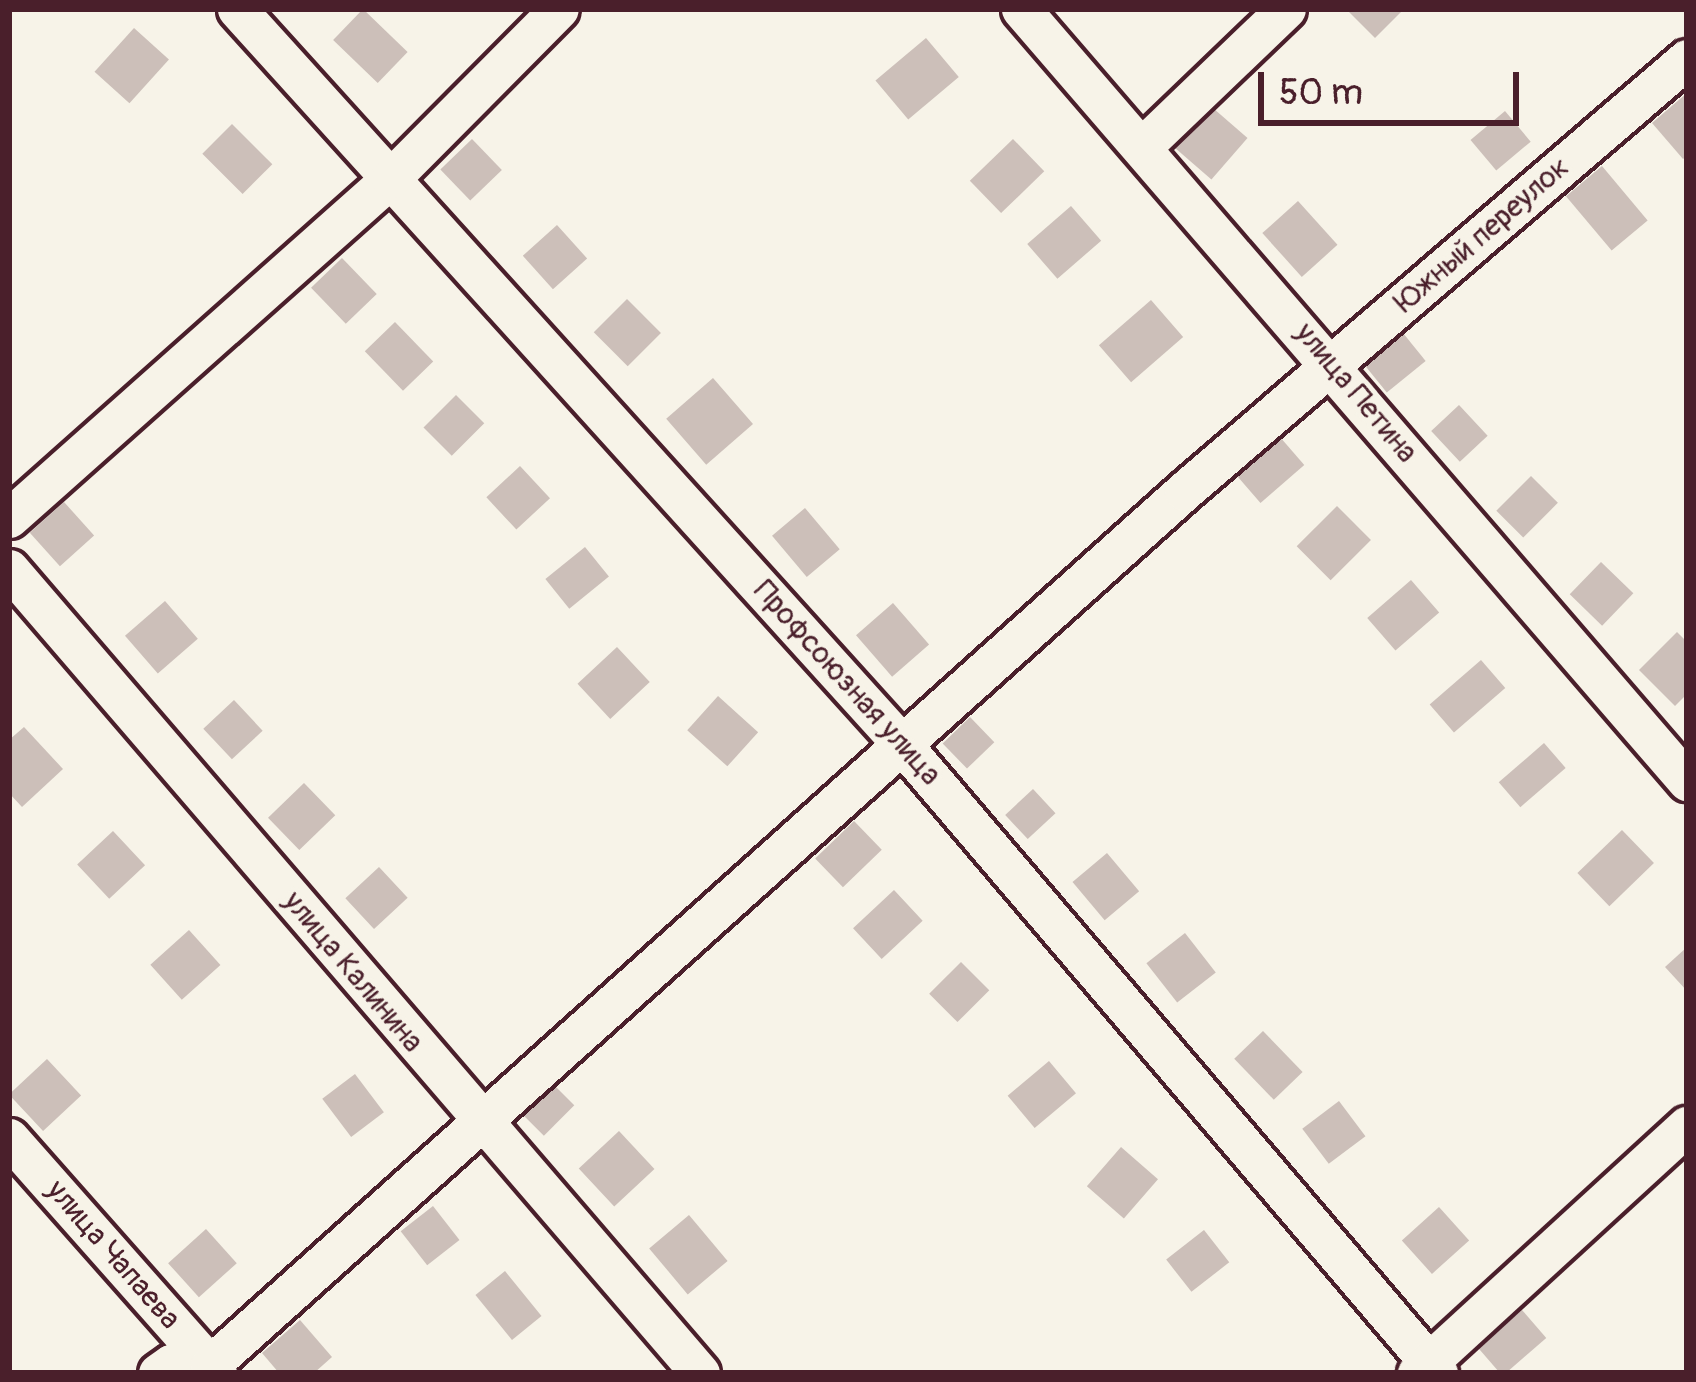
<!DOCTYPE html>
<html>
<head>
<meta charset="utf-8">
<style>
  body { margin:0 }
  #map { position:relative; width:1696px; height:1382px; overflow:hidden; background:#f7f3e8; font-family:Pangolin,sans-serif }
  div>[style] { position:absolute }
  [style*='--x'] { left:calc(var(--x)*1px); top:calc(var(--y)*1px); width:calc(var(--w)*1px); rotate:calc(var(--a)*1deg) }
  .building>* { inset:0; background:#ccbfb9; transform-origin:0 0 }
  .roads { filter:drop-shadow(3px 0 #4a1f2b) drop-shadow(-3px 0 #4a1f2b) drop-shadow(0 3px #4a1f2b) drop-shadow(0 -3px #4a1f2b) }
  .minor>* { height:39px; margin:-19.5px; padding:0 19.5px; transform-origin:19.5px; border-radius:19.5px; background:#f7f3e8 }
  span { translate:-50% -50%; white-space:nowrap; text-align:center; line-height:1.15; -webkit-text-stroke:9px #f7f3e8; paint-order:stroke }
  .street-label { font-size:30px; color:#4a1f2b }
  .frame { position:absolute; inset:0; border:12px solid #4a1f2b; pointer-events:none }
  .scale { position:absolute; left:1258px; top:72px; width:261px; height:54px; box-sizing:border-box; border:6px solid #4a1f2b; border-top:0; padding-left:15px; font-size:36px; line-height:42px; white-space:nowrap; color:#4a1f2b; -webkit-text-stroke:9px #f7f3e8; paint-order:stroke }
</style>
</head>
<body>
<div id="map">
  <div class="building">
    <i style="left:363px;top:9px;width:62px;height:43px;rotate:44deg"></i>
    <i style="clip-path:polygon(1346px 9px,1404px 9px,1375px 38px)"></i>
    <i style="left:134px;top:28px;width:47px;height:59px;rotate:42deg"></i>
    <i style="left:926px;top:38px;width:51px;height:66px;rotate:50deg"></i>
    <i style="clip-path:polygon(1687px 93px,1687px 156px,1683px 159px,1652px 123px)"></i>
    <i style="left:1206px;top:102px;width:55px;height:55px;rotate:41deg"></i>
    <i style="left:1505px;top:111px;width:40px;height:45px;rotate:50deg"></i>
    <i style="left:232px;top:124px;width:57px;height:42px;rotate:45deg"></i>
    <i style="left:472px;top:139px;width:43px;height:44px;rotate:46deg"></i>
    <i style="left:1013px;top:139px;width:45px;height:60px;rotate:46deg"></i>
    <i style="left:1602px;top:166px;width:71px;height:47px;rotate:50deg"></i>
    <i style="left:1298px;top:201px;width:59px;height:48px;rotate:48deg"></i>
    <i style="left:1071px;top:206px;width:46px;height:58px;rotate:49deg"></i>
    <i style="left:557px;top:225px;width:45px;height:46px;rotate:48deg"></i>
    <i style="left:342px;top:258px;width:50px;height:43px;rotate:46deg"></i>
    <i style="left:627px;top:299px;width:48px;height:47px;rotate:45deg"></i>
    <i style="left:1151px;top:300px;width:49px;height:69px;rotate:49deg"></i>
    <i style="left:395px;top:322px;width:55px;height:42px;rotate:46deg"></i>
    <i style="left:1403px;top:333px;width:36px;height:50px;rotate:51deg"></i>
    <i style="left:713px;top:378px;width:61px;height:62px;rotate:49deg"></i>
    <i style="left:456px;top:395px;width:40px;height:46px;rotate:45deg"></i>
    <i style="left:1459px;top:405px;width:42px;height:38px;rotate:47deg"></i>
    <i style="left:1280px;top:437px;width:37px;height:58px;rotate:49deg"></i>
    <i style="left:520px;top:466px;width:44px;height:46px;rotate:47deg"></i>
    <i style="left:1531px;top:476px;width:38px;height:49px;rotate:45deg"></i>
    <i style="left:64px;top:502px;width:45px;height:46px;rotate:48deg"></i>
    <i style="left:1337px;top:506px;width:48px;height:57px;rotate:45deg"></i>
    <i style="left:805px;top:508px;width:54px;height:43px;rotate:50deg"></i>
    <i style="left:585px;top:547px;width:38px;height:51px;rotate:51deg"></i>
    <i style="left:1601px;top:562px;width:45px;height:45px;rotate:44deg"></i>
    <i style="left:1411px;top:580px;width:43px;height:58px;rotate:49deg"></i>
    <i style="left:165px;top:601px;width:50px;height:53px;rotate:49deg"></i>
    <i style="left:893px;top:603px;width:55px;height:49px;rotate:49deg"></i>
    <i style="clip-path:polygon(1677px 632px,1687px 642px,1687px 694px,1675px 706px,1639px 670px)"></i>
    <i style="left:617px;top:647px;width:48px;height:54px;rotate:47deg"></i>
    <i style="left:1481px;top:660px;width:37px;height:68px;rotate:49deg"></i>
    <i style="left:718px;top:696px;width:54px;height:46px;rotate:42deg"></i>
    <i style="left:234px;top:700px;width:42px;height:42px;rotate:47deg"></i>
    <i style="left:970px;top:717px;width:35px;height:38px;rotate:46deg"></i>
    <i style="clip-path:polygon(24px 727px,63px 769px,22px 807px,9px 793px,9px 740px)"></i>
    <i style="left:1544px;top:743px;width:33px;height:60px;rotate:49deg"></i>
    <i style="left:304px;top:783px;width:45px;height:50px;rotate:46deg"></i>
    <i style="left:1033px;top:789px;width:33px;height:38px;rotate:47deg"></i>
    <i style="left:854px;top:821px;width:40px;height:54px;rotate:46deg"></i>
    <i style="left:1622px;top:830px;width:46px;height:62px;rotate:46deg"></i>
    <i style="left:113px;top:831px;width:47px;height:49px;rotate:47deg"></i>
    <i style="left:1107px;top:853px;width:50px;height:45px;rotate:50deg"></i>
    <i style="left:379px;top:867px;width:42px;height:46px;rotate:47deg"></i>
    <i style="left:894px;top:890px;width:42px;height:56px;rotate:47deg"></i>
    <i style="left:189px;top:930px;width:47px;height:52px;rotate:48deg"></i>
    <i style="left:1185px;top:933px;width:50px;height:49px;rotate:52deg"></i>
    <i style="clip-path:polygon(1687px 947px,1687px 991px,1665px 967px)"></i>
    <i style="left:961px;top:962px;width:40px;height:45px;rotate:45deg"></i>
    <i style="left:1263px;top:1031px;width:57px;height:40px;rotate:46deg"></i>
    <i style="left:47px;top:1059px;width:50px;height:52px;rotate:47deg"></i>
    <i style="left:1049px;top:1061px;width:42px;height:54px;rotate:50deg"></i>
    <i style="left:355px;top:1074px;width:48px;height:41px;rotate:53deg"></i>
    <i style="left:546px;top:1077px;width:40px;height:43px;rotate:45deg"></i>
    <i style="left:1339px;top:1101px;width:44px;height:46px;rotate:53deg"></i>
    <i style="left:619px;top:1131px;width:52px;height:55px;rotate:47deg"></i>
    <i style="left:1121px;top:1147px;width:49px;height:52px;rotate:41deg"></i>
    <i style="left:433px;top:1206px;width:43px;height:41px;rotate:52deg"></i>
    <i style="left:1439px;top:1207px;width:45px;height:50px;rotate:48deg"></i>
    <i style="left:689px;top:1215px;width:60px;height:52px;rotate:50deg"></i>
    <i style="left:206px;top:1229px;width:46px;height:51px;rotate:48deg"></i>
    <i style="left:1204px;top:1230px;width:41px;height:48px;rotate:52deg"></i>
    <i style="left:505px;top:1271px;width:58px;height:38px;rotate:51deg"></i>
    <i style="left:1522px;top:1310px;width:37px;height:58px;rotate:49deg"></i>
    <i style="clip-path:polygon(300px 1320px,332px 1357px,314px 1373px,279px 1373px,262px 1353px)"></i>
  </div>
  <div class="roads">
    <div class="minor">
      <i style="--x:237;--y:9;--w:990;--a:47.87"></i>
      <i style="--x:901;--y:743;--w:828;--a:49.56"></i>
      <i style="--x:1021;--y:9;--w:1020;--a:49.22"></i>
      <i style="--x:1143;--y:146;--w:198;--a:-43.8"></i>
      <i style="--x:9;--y:518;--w:511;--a:-41.67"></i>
      <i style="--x:391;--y:178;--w:238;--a:-45.2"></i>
      <i style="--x:9;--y:569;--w:1060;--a:49.32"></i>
      <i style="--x:9;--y:1138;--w:314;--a:48.5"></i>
      <i style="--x:158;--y:1373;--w:16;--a:-35"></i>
      <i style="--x:171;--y:1364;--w:39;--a:1"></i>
      <i style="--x:210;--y:1365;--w:1309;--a:-41.9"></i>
      <i style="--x:1184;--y:491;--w:663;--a:-40.66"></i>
      <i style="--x:1417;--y:1373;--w:366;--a:-42.5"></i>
    </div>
  </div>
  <div class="street-label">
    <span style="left:1482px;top:235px;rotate:-41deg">Южный переулок</span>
    <span style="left:1356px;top:393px;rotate:50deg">улица Петина</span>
    <span style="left:847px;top:683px;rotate:48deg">Профсоюзная улица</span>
    <span style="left:353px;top:972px;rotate:50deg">улица Калинина</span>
    <span style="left:113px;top:1255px;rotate:49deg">улица Чапаева</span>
  </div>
  <div class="frame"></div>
  <div class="scale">50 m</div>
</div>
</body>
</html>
